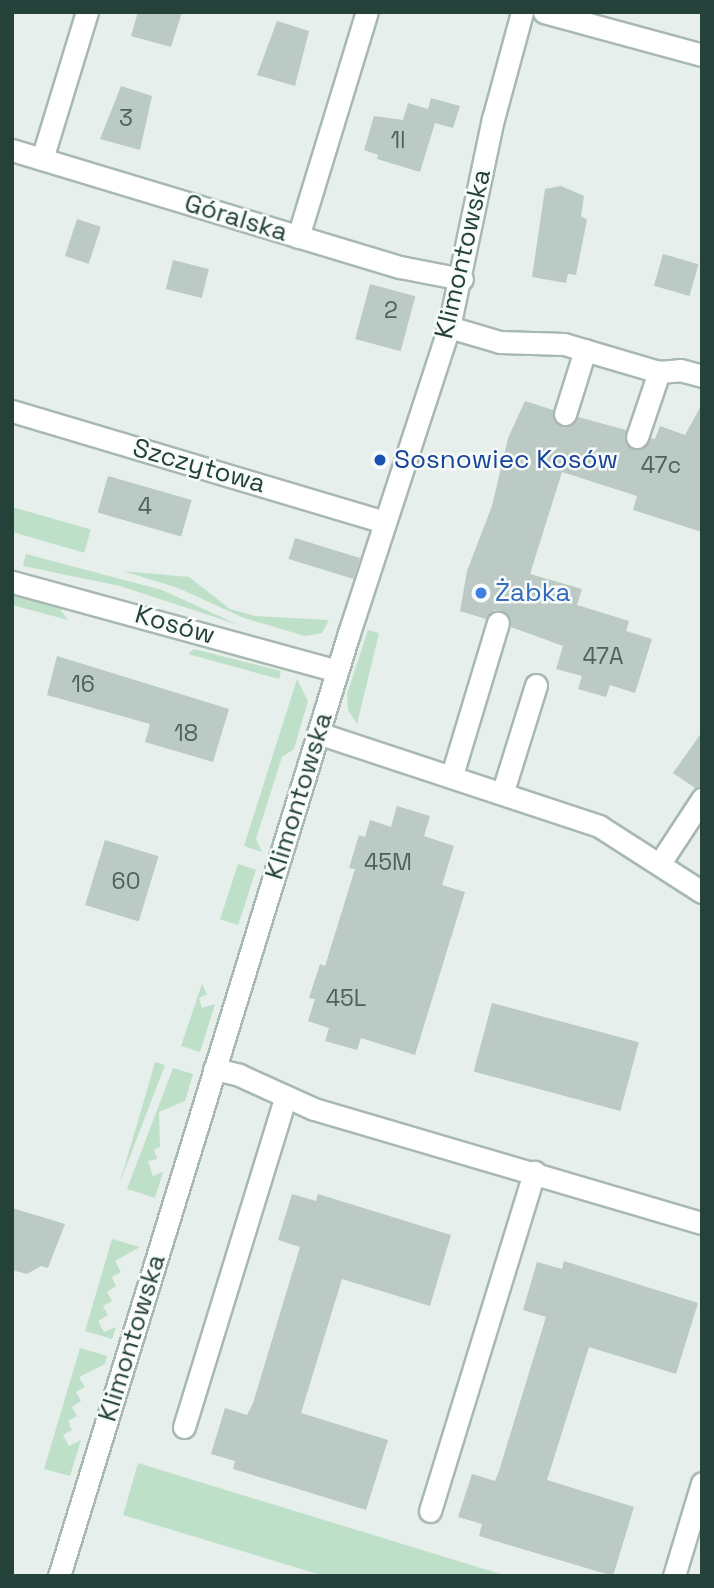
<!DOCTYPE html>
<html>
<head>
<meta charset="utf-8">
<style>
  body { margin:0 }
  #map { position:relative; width:714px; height:1588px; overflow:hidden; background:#e6efeb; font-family:"Space Grotesk",sans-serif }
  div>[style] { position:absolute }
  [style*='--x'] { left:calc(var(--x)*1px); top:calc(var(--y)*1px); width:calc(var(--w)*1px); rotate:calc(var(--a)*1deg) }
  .green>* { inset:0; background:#bfe0c8; transform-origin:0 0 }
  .building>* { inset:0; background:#bbcac4; transform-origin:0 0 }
  .roads { filter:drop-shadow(2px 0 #a8b8b2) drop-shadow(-2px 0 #a8b8b2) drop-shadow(0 2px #a8b8b2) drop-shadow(0 -2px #a8b8b2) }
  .minor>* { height:21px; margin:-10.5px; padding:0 10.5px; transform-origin:10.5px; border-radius:10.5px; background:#fff }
  .dots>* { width:19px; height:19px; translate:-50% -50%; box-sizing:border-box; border:4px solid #f7fbf9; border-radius:50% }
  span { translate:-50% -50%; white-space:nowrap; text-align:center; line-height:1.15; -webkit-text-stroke:5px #f7fbf9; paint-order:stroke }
  .number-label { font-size:23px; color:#4a645c }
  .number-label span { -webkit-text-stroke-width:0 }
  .street-label { font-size:26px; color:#24423a }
  .transit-label { font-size:26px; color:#164399 }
  .left { translate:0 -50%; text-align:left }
  .shop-label { font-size:26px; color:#366cbe }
  .frame { position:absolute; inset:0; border:14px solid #24423a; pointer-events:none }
</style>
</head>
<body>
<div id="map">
  <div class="green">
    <i style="left:12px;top:507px;width:82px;height:24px;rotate:16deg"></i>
    <i style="clip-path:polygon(26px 554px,162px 590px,239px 625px,120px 586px,23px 566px)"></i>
    <i style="clip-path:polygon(123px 571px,189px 577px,230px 609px,255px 616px,329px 620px,322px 633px,305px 636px,244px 618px,178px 588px)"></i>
    <i style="clip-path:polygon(14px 595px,60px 609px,68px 620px,12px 605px)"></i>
    <i style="clip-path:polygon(368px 630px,379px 633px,357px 724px,348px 710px,347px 694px)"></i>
    <i style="clip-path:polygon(194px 649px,281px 671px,279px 679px,188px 654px)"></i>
    <i style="clip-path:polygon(297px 679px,308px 701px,294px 749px,282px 757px,256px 839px,262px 852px,244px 846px)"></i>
    <i style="left:238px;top:864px;width:19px;height:58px;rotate:18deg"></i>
    <i style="clip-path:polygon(202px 984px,207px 994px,199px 998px,202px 1008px,215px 1004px,200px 1052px,181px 1046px)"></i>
    <i style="clip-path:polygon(155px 1062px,165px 1065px,119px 1185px,143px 1104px)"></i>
    <i style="clip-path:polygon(173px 1068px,193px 1074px,185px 1101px,159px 1112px,160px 1147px,154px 1149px,157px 1159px,148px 1161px,153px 1176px,163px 1172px,155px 1198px,127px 1189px)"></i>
    <i style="clip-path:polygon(112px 1239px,140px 1247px,115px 1261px,121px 1272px,112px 1277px,116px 1286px,107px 1292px,112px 1301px,103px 1306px,108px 1315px,98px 1321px,104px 1332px,116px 1327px,112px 1339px,85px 1331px)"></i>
    <i style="clip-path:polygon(80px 1348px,107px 1356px,105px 1364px,79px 1377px,85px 1387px,76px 1392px,81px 1401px,72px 1407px,77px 1416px,68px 1421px,72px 1430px,63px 1435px,69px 1446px,81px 1440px,70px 1476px,44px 1469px)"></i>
    <i style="clip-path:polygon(138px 1463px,507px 1576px,324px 1576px,123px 1515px)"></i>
  </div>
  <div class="building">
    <i style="clip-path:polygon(138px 12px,182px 12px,171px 47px,131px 36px)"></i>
    <i style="clip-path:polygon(277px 21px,309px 31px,295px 86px,257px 75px)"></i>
    <i style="clip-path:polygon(121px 86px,152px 96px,140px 150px,100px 139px)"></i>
    <i style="clip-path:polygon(431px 98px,460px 106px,453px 128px,435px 123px,420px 172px,377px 159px,378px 155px,364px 150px,374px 116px,403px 120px,408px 103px,428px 109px)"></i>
    <i style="clip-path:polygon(561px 186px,584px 196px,581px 216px,587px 220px,576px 275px,568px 274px,566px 283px,532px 277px,545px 189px)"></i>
    <i style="left:77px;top:219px;width:25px;height:39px;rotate:18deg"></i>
    <i style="left:663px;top:254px;width:37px;height:33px;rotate:16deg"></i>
    <i style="left:173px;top:260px;width:37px;height:30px;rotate:14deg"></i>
    <i style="left:370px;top:284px;width:47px;height:57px;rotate:15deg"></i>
    <i style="clip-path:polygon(525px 401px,553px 410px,555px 422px,562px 427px,573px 424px,578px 417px,626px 430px,627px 445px,639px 450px,651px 438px,655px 439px,660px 426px,685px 435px,702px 404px,702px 532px,633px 510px,637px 496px,562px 472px,530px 574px,582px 589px,577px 605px,629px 621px,626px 631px,652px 639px,635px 693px,610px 685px,606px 697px,578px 689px,582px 676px,556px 669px,563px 646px,511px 627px,502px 611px,494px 610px,486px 619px,460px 611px,467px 571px,492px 506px,508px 438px)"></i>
    <i style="left:108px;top:476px;width:87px;height:38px;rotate:16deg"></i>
    <i style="left:295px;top:538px;width:68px;height:22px;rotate:17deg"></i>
    <i style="clip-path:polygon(57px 656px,229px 709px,213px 762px,145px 742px,150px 724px,47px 695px)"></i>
    <i style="clip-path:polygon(702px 732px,702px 786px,695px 788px,673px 773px)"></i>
    <i style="clip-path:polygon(397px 806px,430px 816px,424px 836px,454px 846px,442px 885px,465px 892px,415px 1055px,361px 1038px,357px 1050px,325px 1041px,329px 1028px,308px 1021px,315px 999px,309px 998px,320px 964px,325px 966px,355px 869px,349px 868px,359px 835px,365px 837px,370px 820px,391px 827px)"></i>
    <i style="left:105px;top:840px;width:56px;height:68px;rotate:17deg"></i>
    <i style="left:492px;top:1003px;width:152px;height:71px;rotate:15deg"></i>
    <i style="clip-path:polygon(292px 1194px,316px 1201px,318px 1194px,451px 1235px,430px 1306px,342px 1279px,301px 1413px,388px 1440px,366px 1510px,233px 1469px,235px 1461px,211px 1454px,225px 1408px,247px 1415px,253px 1403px,300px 1247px,278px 1240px)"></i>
    <i style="clip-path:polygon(12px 1208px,65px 1224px,48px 1268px,41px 1266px,27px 1274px,12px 1270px)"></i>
    <i style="clip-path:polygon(564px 1261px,698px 1303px,676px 1374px,589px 1347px,547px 1480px,634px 1507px,613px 1576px,479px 1536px,482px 1524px,458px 1517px,472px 1474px,495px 1481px,499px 1471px,546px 1317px,523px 1310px,537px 1262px,562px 1269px)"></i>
  </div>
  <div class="roads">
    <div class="minor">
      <i style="--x:544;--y:12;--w:164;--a:15.2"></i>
      <i style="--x:12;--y:150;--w:405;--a:16.8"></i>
      <i style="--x:400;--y:267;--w:63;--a:11"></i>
      <i style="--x:42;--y:159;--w:154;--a:-73"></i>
      <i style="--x:298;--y:237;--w:235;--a:-73"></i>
      <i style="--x:449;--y:327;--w:53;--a:16.4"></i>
      <i style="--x:500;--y:342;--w:64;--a:1.8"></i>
      <i style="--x:564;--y:344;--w:99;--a:16.4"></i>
      <i style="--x:659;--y:372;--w:21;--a:-5"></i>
      <i style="--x:680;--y:370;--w:23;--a:15"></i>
      <i style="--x:12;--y:411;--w:389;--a:16.6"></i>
      <i style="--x:565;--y:414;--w:67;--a:-72.6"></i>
      <i style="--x:637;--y:437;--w:69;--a:-71.3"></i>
      <i style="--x:12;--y:582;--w:337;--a:15.3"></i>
      <i style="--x:318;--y:733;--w:296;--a:18.3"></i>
      <i style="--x:599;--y:826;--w:122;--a:32.7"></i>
      <i style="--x:452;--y:775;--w:159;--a:-73.2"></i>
      <i style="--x:503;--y:791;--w:111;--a:-72.7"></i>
      <i style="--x:660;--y:863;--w:77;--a:-56.7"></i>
      <i style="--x:214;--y:1069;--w:26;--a:13"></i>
      <i style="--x:239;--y:1075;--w:82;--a:24.4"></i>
      <i style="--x:314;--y:1109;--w:404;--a:16.4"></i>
      <i style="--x:184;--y:1427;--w:343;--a:-72.9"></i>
      <i style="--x:430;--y:1511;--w:355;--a:-72.9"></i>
      <i style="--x:59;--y:1576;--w:987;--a:-72.91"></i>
      <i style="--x:349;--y:633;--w:322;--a:-71.9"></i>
      <i style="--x:449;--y:327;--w:213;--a:-78.1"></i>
      <i style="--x:493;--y:119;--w:111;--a:-74.8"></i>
      <i style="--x:674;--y:1576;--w:97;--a:-73.2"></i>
    </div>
  </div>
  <div class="dots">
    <i style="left:380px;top:460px;background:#1a4fb4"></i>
    <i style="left:481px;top:593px;background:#3f7fe0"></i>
  </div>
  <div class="number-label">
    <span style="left:126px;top:118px">3</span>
    <span style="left:398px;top:140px">1l</span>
    <span style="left:391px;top:310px">2</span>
    <span style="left:661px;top:465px">47c</span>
    <span style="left:145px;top:506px">4</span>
    <span style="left:603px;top:656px">47A</span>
    <span style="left:83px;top:684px">16</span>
    <span style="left:186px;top:733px">18</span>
    <span style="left:388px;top:862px">45M</span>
    <span style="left:126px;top:881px">60</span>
    <span style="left:346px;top:998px">45L</span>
  </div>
  <div class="street-label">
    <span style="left:236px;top:218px;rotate:17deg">Góralska</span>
    <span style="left:463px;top:254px;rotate:-77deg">Klimontowska</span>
    <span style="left:199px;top:466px;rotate:16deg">Szczytowa</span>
    <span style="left:175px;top:625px;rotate:16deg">Kosów</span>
    <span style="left:299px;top:796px;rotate:-73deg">Klimontowska</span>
    <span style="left:132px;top:1338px;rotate:-73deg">Klimontowska</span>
  </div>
  <div class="transit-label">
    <span class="left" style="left:394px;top:460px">Sosnowiec Kosów</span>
  </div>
  <div class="shop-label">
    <span class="left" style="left:495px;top:593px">Żabka</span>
  </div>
  <div class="frame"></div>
</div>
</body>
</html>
